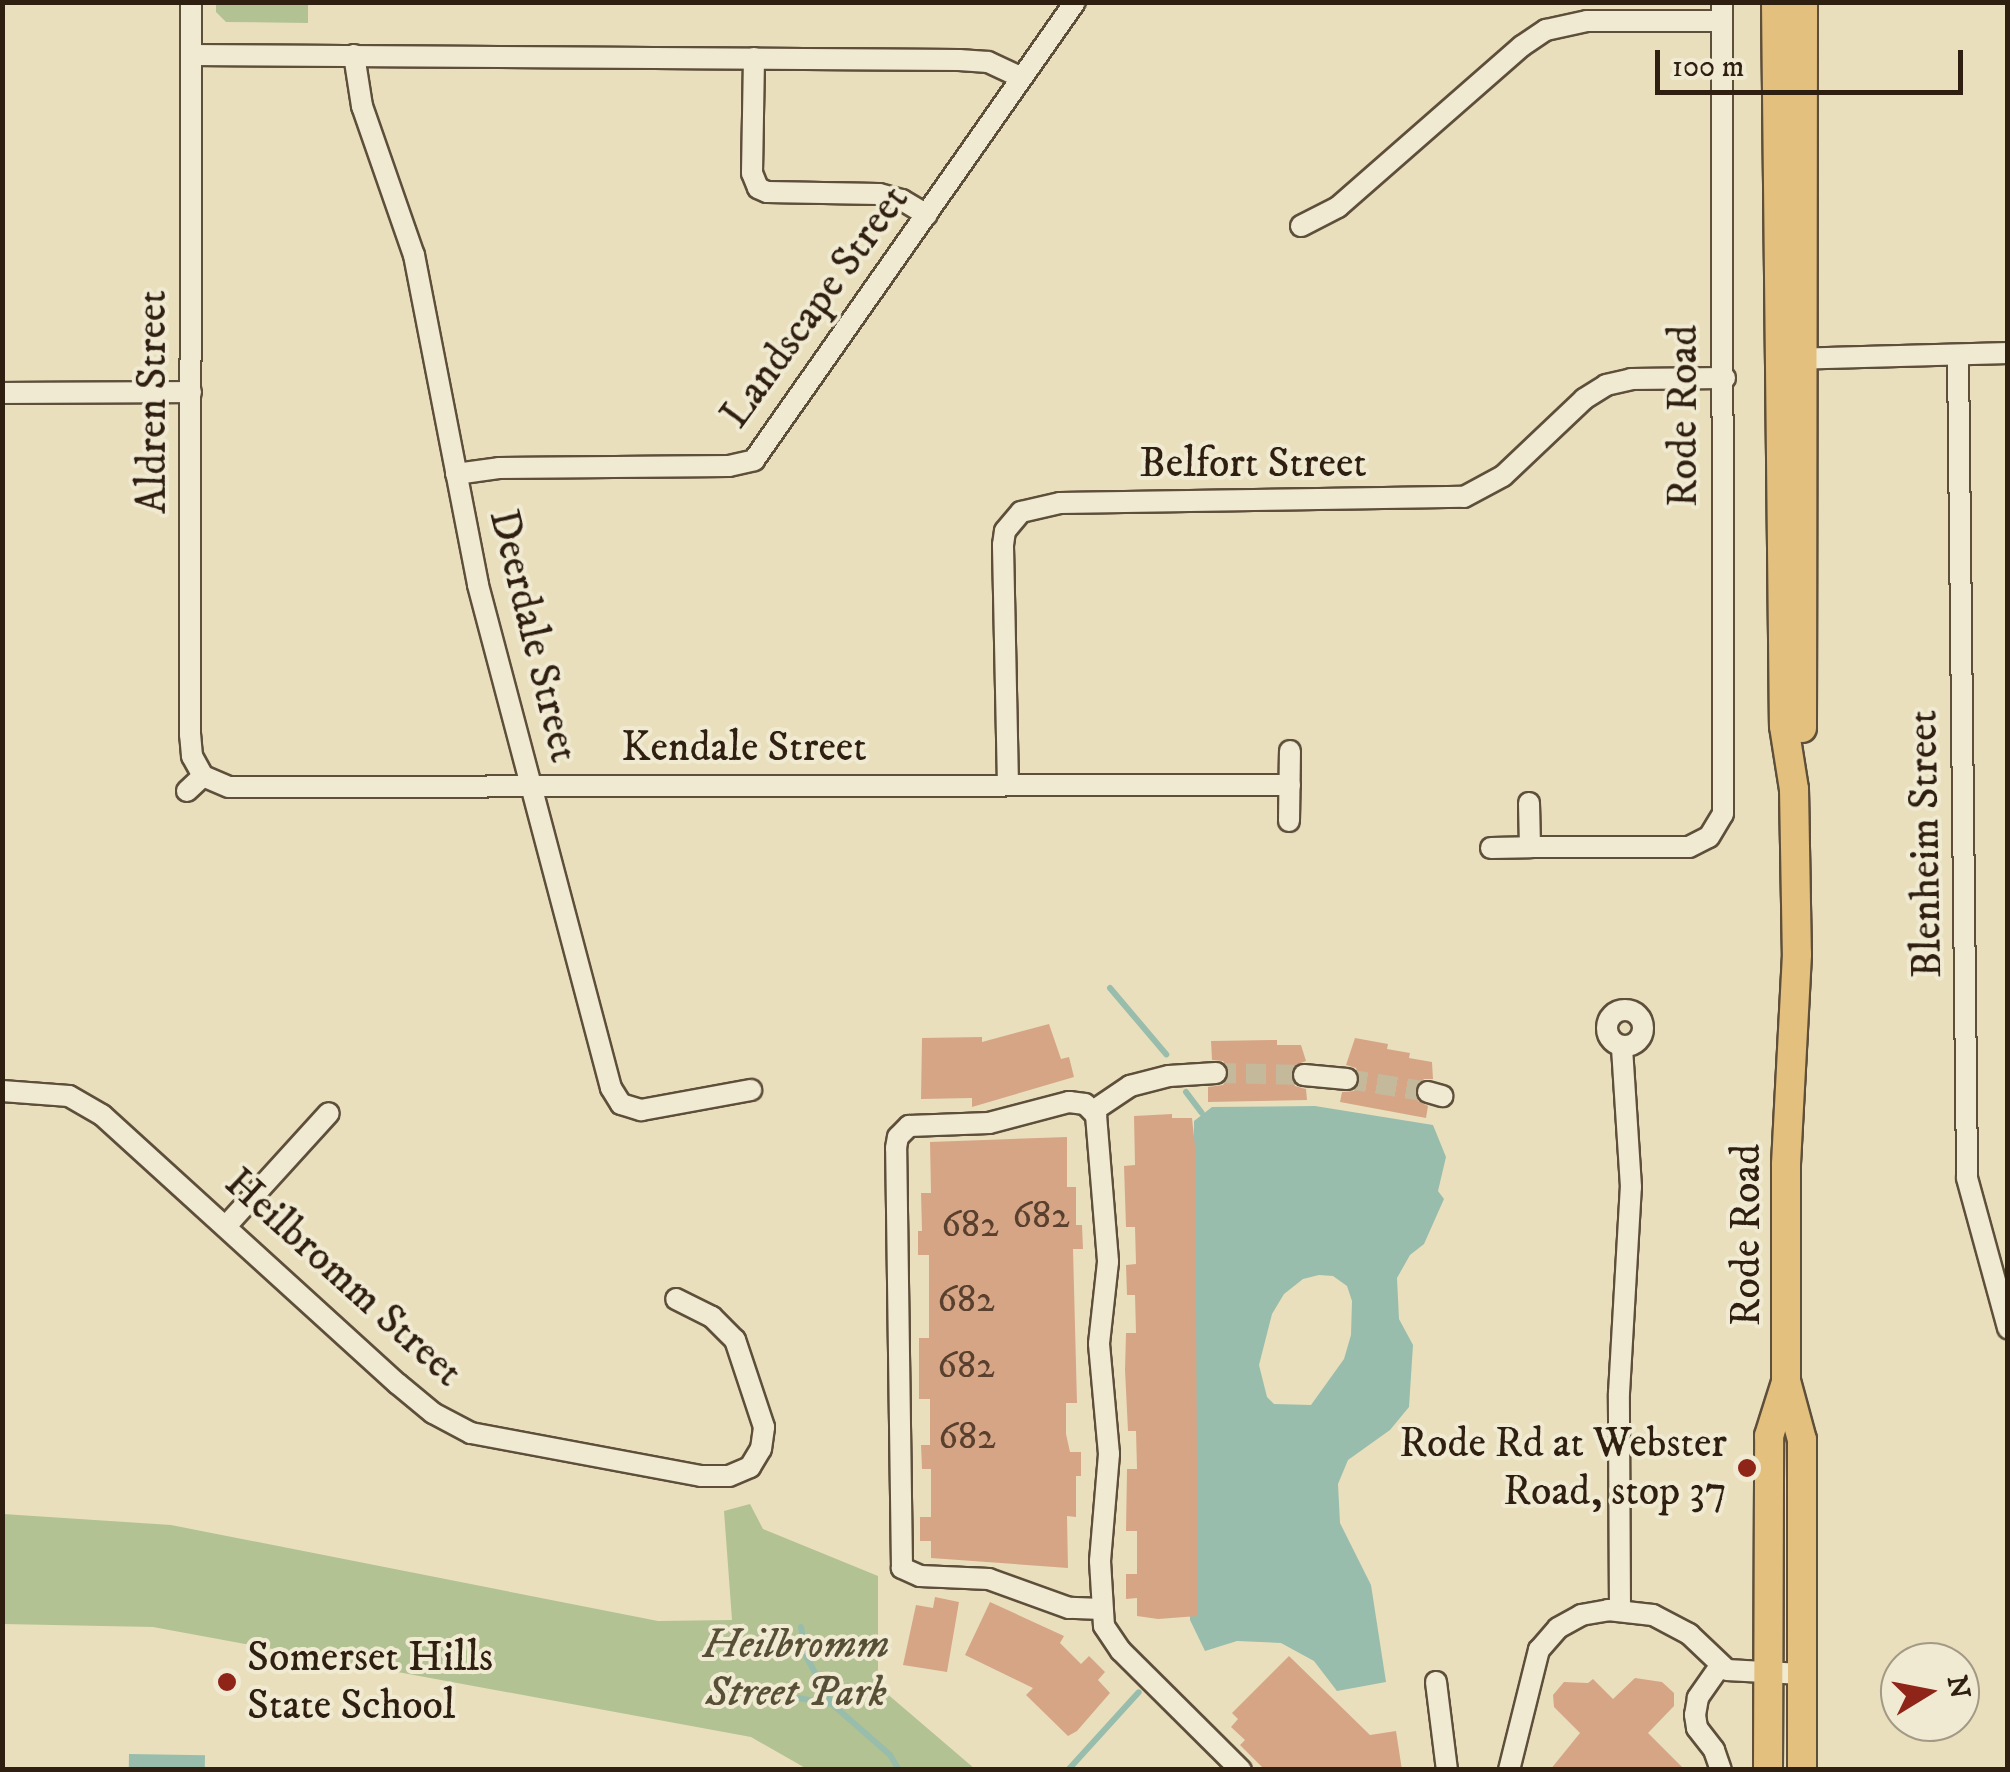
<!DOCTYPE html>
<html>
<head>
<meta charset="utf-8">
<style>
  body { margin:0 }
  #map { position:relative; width:2010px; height:1772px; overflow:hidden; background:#e9dfbc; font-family:"IM FELL DW Pica",serif }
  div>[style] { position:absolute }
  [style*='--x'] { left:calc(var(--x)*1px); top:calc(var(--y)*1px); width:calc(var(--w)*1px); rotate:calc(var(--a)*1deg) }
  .green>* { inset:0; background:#b3c293 }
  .water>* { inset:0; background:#98bdac; transform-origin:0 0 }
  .stream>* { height:6px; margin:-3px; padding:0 3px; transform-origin:3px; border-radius:3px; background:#98bdac }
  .building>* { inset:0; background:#d6a586 }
  .minor-tunnel>* { height:20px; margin-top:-10px; transform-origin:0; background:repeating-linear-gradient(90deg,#c4b99a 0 20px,transparent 0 30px) }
  .roads { filter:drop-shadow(2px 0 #5e4f3b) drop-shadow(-2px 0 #5e4f3b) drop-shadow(0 2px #5e4f3b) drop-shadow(0 -2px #5e4f3b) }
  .minor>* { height:20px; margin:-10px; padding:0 10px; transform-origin:10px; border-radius:10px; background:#f1ead3 }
  .minor>.ring { margin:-10px; padding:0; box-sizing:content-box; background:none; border:20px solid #f1ead3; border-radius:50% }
  .major>* { height:28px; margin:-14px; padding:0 14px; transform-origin:14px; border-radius:14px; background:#e4c07e }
  .dots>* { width:28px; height:28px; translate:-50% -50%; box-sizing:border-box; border:5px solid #f1ead3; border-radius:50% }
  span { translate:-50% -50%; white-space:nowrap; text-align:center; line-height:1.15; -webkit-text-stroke:8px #f1ead3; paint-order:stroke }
  .number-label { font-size:38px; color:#59402e }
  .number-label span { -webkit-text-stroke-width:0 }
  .street-label { font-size:42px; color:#2f1f10 }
  .poi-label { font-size:42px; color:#2f1f10 }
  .right { translate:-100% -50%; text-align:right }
  .left { translate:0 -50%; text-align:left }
  .park-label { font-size:42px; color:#575037; font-style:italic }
  .frame { position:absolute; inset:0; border:5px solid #2f1f10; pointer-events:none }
  .north { position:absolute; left:1880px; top:1642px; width:100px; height:100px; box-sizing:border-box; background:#f1ead3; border:2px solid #a39985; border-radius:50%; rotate:80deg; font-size:28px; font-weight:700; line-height:40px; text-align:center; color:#2f1f10 }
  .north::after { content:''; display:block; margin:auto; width:35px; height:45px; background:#8f2418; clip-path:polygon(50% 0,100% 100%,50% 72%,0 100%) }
  .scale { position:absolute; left:1655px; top:50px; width:308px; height:45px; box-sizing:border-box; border:5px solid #2f1f10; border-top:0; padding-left:12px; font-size:30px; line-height:35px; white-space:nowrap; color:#2f1f10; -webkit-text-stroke:8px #f1ead3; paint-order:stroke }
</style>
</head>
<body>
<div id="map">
  <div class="green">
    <i style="clip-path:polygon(216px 3px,308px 3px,308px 23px,226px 22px,216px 12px)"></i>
    <i style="clip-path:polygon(750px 1504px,763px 1529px,878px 1576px,878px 1686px,975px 1769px,807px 1769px,751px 1737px,153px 1627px,3px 1624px,3px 1514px,171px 1525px,658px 1621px,732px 1620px,724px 1511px)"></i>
  </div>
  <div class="water">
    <i style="clip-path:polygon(evenodd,1315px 1106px,1433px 1125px,1446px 1157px,1438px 1191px,1444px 1199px,1424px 1244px,1410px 1255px,1397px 1278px,1399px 1319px,1413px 1345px,1409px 1407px,1390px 1430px,1348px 1460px,1338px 1484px,1340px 1523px,1371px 1585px,1386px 1682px,1337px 1691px,1314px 1661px,1281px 1643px,1237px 1641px,1205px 1651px,1190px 1620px,1194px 1121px,1212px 1107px,1315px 1106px,1319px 1275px,1333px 1276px,1347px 1286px,1352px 1301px,1351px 1335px,1344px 1359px,1311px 1405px,1274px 1404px,1267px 1397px,1259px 1365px,1272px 1314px,1284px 1294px,1303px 1279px,1319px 1275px)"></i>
    <i style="left:129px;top:1754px;width:76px;height:15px;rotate:1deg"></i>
  </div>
  <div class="stream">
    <i style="--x:1110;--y:988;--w:87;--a:49.7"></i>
    <i style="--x:1186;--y:1092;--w:26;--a:53"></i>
    <i style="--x:801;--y:1627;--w:29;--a:80"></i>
    <i style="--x:806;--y:1656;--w:55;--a:61.6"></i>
    <i style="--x:832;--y:1704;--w:77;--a:41.3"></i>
    <i style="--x:890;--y:1755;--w:17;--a:59"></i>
    <i style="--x:753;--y:1690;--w:80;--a:10"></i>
    <i style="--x:1068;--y:1770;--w:105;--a:-47.7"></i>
  </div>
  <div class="building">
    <i style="clip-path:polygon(1049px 1024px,1061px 1059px,1069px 1057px,1074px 1077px,972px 1107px,972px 1098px,921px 1099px,922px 1038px,982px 1037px,982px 1042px)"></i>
    <i style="clip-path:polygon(1355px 1038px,1388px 1044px,1387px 1049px,1410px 1053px,1409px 1058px,1432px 1062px,1433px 1079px,1424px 1079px,1415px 1089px,1418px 1101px,1428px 1106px,1426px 1118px,1340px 1102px,1342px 1092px,1354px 1091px,1360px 1081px,1356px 1068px,1346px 1065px)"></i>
    <i style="clip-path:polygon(1277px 1040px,1277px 1045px,1301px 1045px,1306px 1061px,1293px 1066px,1290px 1075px,1295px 1086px,1306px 1089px,1307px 1100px,1208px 1102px,1208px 1087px,1223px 1085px,1230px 1073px,1223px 1061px,1212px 1060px,1211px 1041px)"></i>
    <i style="clip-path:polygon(1172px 1114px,1172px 1118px,1192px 1118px,1195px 1146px,1198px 1616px,1158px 1619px,1137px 1616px,1137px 1598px,1126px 1599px,1126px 1574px,1137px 1574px,1137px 1531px,1126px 1531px,1127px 1469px,1137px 1469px,1136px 1431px,1128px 1431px,1125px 1370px,1126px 1333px,1136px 1333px,1135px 1295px,1127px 1295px,1126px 1265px,1136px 1264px,1135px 1227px,1126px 1227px,1124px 1166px,1135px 1165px,1134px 1116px)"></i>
    <i style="clip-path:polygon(1067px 1137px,1067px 1187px,1076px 1187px,1076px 1225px,1082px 1225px,1083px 1249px,1073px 1249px,1077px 1403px,1066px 1403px,1066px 1434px,1070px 1452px,1081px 1452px,1081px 1476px,1076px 1476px,1076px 1517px,1067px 1516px,1068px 1568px,931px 1558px,931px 1541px,920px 1541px,920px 1517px,931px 1517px,931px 1469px,922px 1469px,921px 1445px,930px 1445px,930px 1399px,919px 1399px,919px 1338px,929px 1338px,929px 1255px,918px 1255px,918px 1231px,922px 1231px,921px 1193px,931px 1193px,930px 1142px)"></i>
    <i style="clip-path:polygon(935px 1597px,959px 1602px,947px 1672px,903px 1665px,916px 1605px,933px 1608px)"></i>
    <i style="clip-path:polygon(990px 1602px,1064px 1636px,1060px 1643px,1081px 1664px,1089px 1656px,1105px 1672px,1098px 1680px,1110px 1693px,1077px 1731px,1068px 1736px,1026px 1695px,1033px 1688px,965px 1655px)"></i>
    <i style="clip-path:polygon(1289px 1656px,1370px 1735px,1396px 1731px,1402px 1770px,1265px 1770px,1240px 1745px,1245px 1740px,1231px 1727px,1238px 1719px,1232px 1713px)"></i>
    <i style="clip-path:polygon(1635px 1678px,1662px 1682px,1674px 1693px,1674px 1706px,1648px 1733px,1685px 1770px,1550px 1770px,1580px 1733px,1554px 1707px,1553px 1695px,1564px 1682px,1588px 1683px,1593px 1679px,1613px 1699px)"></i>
  </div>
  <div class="minor-tunnel">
    <i style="--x:1216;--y:1073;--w:88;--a:1.3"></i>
    <i style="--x:1347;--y:1079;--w:82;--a:9.1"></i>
  </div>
  <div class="roads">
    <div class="minor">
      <i style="--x:191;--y:55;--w:768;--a:0.37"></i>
      <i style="--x:959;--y:60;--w:29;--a:4"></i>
      <i style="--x:988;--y:62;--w:35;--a:25"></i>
      <i style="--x:354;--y:55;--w:52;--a:81.1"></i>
      <i style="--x:362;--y:106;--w:158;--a:70.8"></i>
      <i style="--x:414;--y:255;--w:336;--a:79"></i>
      <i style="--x:478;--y:585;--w:520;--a:75.19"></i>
      <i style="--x:611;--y:1088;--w:19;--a:58"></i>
      <i style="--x:621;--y:1104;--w:21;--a:17"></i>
      <i style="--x:641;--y:1110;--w:112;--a:-10.3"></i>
      <i style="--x:754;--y:58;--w:115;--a:91"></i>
      <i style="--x:752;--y:173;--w:16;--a:68"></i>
      <i style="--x:758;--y:188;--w:10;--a:24"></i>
      <i style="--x:767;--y:192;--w:112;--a:1"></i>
      <i style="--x:879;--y:194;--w:24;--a:15"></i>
      <i style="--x:902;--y:200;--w:29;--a:31"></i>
      <i style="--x:1301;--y:226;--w:42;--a:-27.2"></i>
      <i style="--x:1338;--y:207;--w:244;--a:-41.2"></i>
      <i style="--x:1522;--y:46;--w:29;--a:-34"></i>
      <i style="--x:1546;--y:30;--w:42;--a:-12.4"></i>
      <i style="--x:1587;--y:21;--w:135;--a:0"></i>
      <i style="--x:1958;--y:355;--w:823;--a:89.37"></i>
      <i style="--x:1967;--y:1178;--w:156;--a:74.7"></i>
      <i style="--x:1791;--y:359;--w:217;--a:-1.6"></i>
      <i style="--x:2;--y:393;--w:189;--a:-0.3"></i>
      <i style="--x:456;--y:474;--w:43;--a:-7.9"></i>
      <i style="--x:499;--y:468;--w:230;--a:-0.5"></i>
      <i style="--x:729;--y:466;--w:26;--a:-13"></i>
      <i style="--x:754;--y:460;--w:559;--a:-54.97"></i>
      <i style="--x:203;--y:776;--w:28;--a:23"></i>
      <i style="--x:229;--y:787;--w:1061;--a:-0.11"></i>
      <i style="--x:1008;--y:785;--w:240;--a:-91.2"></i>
      <i style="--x:1003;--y:545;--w:14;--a:-82"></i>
      <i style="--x:1005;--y:531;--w:25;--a:-50"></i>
      <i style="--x:1021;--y:512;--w:40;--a:-13"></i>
      <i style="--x:1060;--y:503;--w:404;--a:-0.9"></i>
      <i style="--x:1464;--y:497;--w:44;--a:-28.3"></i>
      <i style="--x:1503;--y:476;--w:112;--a:-43.5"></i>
      <i style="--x:1584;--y:399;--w:26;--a:-32"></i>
      <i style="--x:1606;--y:385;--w:26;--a:-13"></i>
      <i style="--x:1631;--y:379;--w:94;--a:-0.6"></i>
      <i style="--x:187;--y:791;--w:22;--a:-43"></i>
      <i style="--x:203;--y:776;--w:23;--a:-119"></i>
      <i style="--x:192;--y:756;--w:21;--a:-95"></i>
      <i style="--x:190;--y:735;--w:733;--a:-89.92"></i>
      <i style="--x:1289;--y:821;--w:70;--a:-89.2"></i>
      <i style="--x:1530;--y:847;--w:159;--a:0"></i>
      <i style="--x:1689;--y:847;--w:22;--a:-27"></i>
      <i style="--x:1709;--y:837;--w:27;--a:-59"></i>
      <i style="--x:1723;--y:814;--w:812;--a:-90.07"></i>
      <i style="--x:1491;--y:848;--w:39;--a:-1"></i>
      <i style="--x:1530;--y:847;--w:44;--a:-91.3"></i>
      <i class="ring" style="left:1607px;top:1010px;width:16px;height:16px"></i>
      <i style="--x:1304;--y:1075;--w:43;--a:5.3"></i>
      <i style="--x:2;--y:1091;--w:67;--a:4.3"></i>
      <i style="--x:69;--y:1096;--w:38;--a:30"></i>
      <i style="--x:102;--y:1115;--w:400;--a:42.3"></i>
      <i style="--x:398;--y:1384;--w:45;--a:39.6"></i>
      <i style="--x:433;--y:1413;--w:43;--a:27.8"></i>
      <i style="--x:471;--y:1433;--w:234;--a:10.6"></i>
      <i style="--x:701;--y:1476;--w:28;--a:0"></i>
      <i style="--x:729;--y:1476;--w:23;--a:-23"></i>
      <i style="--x:750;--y:1467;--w:21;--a:-59"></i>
      <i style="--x:761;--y:1449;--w:22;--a:-82"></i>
      <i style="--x:764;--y:1427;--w:92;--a:-108.4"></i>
      <i style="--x:735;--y:1340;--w:33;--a:-135"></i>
      <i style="--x:712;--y:1317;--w:40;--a:-153.4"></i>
      <i style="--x:1428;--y:1092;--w:15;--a:16"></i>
      <i style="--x:1093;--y:1111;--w:45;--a:-34"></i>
      <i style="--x:1130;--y:1086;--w:40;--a:-14.4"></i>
      <i style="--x:1169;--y:1076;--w:47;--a:-3.7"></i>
      <i style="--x:227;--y:1225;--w:151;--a:-47.7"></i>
      <i style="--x:1102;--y:1609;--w:33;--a:-178"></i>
      <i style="--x:1069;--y:1608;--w:85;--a:-160.1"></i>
      <i style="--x:989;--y:1579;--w:69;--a:-177.5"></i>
      <i style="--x:920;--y:1576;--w:20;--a:-156"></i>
      <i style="--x:902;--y:1568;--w:420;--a:-90.8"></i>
      <i style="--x:896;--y:1148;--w:11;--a:-80"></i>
      <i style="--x:898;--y:1137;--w:16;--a:-45"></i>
      <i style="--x:909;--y:1126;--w:80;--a:-2.1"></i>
      <i style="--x:989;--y:1123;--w:83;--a:-14.7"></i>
      <i style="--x:1069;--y:1102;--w:16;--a:7"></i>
      <i style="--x:1085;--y:1104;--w:16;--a:45"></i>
      <i style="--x:1096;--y:1115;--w:147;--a:85.3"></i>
      <i style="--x:1108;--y:1262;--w:82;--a:96.3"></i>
      <i style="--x:1099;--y:1344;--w:110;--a:84.8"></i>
      <i style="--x:1109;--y:1454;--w:107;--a:94.8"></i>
      <i style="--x:1100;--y:1561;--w:65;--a:86.5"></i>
      <i style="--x:1104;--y:1626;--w:30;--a:56"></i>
      <i style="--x:1121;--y:1651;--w:169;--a:44.8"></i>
      <i style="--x:1620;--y:1610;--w:217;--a:-90.3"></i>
      <i style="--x:1619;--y:1393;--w:206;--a:-86.7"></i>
      <i style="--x:1631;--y:1187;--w:140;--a:-93.7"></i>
      <i style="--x:1720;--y:1666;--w:39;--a:125"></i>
      <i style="--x:1698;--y:1698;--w:17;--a:100"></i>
      <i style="--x:1695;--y:1715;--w:13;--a:81"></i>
      <i style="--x:1697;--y:1728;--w:28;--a:52"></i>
      <i style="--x:1714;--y:1750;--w:21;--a:71"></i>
      <i style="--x:1436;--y:1682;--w:89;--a:82.9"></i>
      <i style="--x:1509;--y:1770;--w:124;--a:-76"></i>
      <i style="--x:1539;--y:1650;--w:29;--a:-49"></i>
      <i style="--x:1558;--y:1628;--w:26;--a:-29"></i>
      <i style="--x:1581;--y:1615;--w:27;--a:-10"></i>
      <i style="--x:1608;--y:1610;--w:45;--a:6.3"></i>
      <i style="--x:1653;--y:1615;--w:41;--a:27.8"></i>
      <i style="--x:1689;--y:1634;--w:52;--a:43.5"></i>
      <i style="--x:1727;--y:1670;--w:75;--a:3.1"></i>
    </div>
    <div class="major">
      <i style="--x:1776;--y:2;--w:724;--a:89.37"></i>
      <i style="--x:1784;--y:726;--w:64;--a:81"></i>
      <i style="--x:1794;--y:789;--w:165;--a:89"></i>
      <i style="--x:1797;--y:954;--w:211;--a:93"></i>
      <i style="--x:1786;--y:1165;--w:216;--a:90"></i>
      <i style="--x:1786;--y:1381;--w:61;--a:74.8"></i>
      <i style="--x:1802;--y:1440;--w:330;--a:90"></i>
      <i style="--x:1802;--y:728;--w:726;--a:-89.92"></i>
      <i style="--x:1768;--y:1770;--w:334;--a:-89.8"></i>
      <i style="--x:1769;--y:1436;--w:57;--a:-72.5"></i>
    </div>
  </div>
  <div class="dots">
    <i style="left:1747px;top:1468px;background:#8f2418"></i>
    <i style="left:227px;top:1682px;background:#8f2418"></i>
  </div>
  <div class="number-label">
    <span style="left:1041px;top:1217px">682</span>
    <span style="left:970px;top:1226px">682</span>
    <span style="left:966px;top:1301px">682</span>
    <span style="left:966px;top:1367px">682</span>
    <span style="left:967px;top:1438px">682</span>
  </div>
  <div class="street-label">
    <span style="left:815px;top:307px;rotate:-54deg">Landscape Street</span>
    <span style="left:153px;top:402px;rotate:-90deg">Aldren Street</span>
    <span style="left:1684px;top:416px;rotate:-90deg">Rode Road</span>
    <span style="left:1253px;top:464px">Belfort Street</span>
    <span style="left:533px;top:636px;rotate:76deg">Deerdale Street</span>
    <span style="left:744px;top:748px">Kendale Street</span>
    <span style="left:1926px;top:844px;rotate:-91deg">Blenheim Street</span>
    <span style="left:1747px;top:1235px;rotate:-90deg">Rode Road</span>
    <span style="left:343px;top:1278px;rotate:42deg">Heilbromm Street</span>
  </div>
  <div class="poi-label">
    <span class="right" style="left:1727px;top:1468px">Rode Rd at Webster<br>Road, stop 37</span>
    <span class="left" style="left:247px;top:1682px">Somerset Hills<br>State School</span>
  </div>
  <div class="park-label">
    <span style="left:796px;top:1669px">Heilbromm<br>Street Park</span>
  </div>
  <div class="frame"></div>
  <div class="north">N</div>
  <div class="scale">100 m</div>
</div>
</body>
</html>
